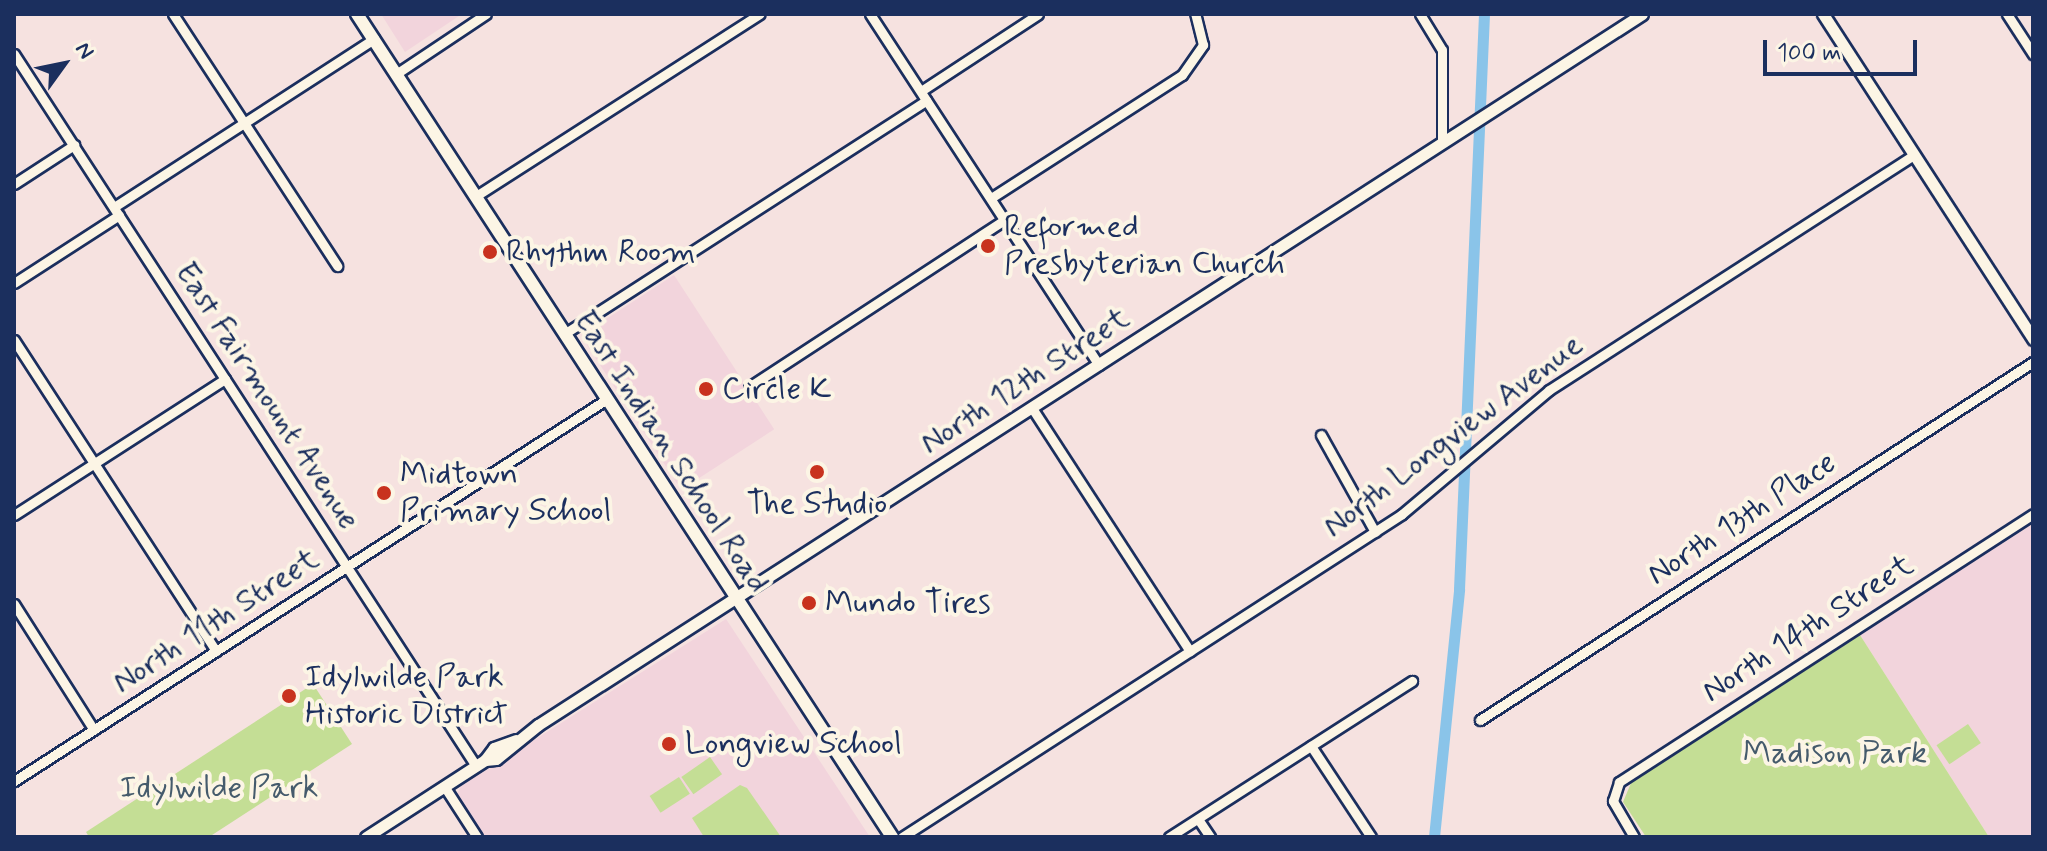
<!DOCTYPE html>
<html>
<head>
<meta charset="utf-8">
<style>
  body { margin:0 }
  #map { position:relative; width:2047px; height:851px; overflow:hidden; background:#f6e2e0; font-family:Mynerve,sans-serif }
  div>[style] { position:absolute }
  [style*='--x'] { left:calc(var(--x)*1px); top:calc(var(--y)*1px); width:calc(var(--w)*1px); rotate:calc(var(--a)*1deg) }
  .built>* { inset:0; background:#f2d4dc; transform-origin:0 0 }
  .green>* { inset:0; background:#c4de95; transform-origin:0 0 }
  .canal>* { height:11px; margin:-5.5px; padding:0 5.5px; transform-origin:5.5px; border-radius:5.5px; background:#8ac4e9 }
  .roads { filter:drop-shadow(2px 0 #1b2f5e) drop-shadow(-2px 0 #1b2f5e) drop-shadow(0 2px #1b2f5e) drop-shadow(0 -2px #1b2f5e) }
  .minor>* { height:9px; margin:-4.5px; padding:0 4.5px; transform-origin:4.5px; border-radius:4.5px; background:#fcf5e5 }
  .tertiary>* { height:11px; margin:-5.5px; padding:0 5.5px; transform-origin:5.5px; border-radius:5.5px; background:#fcf5e5 }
  .secondary>* { height:12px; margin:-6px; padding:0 6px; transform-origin:6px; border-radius:6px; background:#fcf5e5 }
  .dots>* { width:22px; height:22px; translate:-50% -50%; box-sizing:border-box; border:4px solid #fcf5e5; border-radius:50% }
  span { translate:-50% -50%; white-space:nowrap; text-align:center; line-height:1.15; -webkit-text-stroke:8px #fcf5e5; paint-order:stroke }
  .poi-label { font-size:32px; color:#1b2f5e }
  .left { translate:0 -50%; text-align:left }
  .street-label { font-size:32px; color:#1b2f5e }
  .park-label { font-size:32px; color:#455b6c }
  .frame { position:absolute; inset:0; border:16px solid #1b2f5e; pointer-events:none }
  .north { position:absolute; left:24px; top:24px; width:80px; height:80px; -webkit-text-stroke:6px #fcf5e5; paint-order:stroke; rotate:57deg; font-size:22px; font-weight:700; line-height:32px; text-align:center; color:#1b2f5e }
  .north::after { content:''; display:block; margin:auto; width:28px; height:36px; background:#1b2f5e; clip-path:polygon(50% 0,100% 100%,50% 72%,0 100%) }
  .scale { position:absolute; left:1763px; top:40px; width:154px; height:36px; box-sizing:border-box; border:4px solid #1b2f5e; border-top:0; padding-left:10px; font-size:24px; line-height:28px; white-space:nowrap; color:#1b2f5e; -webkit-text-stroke:6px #fcf5e5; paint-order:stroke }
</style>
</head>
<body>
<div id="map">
  <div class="built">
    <i style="clip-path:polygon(381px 14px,462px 14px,405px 52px)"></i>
    <i style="left:674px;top:275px;width:184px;height:111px;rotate:57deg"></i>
    <i style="clip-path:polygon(2033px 524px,2033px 837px,1989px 837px,1860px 635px)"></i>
    <i style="clip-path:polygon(726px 619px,870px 837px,484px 837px,457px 794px,461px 786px)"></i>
  </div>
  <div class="green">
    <i style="clip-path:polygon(1860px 635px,1989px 837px,1646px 837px,1623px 802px,1631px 783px)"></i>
    <i style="clip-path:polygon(313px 684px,352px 744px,209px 837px,89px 837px,86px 832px)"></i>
    <i style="left:1968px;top:724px;width:23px;height:38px;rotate:56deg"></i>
    <i style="left:710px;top:757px;width:21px;height:35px;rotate:55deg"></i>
    <i style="left:679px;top:777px;width:20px;height:35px;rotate:57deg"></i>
    <i style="clip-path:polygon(740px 785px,747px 788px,781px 837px,704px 837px,692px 818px)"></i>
  </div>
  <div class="canal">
    <i style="--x:1434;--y:837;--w:249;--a:-84.2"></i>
    <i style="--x:1459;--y:589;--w:576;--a:-87.51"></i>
  </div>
  <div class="roads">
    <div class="minor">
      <i style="--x:173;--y:14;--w:301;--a:56.9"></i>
      <i style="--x:870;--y:14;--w:419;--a:56.9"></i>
      <i style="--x:1420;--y:14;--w:42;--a:58.6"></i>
      <i style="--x:1442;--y:50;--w:93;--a:90"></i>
      <i style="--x:2007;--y:14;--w:48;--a:57"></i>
      <i style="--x:14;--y:54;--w:849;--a:57.02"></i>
      <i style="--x:396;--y:74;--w:108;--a:-33.7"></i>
      <i style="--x:921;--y:91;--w:140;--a:-33.3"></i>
      <i style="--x:14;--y:184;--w:72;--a:-33"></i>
      <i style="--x:476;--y:196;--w:337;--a:-32.7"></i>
      <i style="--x:991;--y:198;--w:227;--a:-32.8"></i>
      <i style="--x:1182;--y:75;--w:37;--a:-55"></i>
      <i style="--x:1203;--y:45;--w:32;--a:-104"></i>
      <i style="--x:114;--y:207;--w:310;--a:-32.9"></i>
      <i style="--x:14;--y:283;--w:125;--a:-32.9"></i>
      <i style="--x:564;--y:334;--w:431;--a:-32.8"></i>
      <i style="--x:14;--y:340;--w:371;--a:57"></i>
      <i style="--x:749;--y:387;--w:305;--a:-33.2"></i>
      <i style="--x:1032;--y:408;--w:290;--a:57"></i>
      <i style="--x:1321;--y:435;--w:111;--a:60.9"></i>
      <i style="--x:14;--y:515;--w:251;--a:-32.8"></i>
      <i style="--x:14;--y:604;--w:149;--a:57.6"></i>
      <i style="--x:1480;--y:720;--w:659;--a:-32.92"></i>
      <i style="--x:1311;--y:746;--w:109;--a:56.6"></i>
      <i style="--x:14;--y:781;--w:705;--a:-32.79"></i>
      <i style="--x:444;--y:786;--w:61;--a:57.1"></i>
      <i style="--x:1198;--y:819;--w:22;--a:56"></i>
      <i style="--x:902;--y:837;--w:595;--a:-32.86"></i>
      <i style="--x:1402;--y:514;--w:192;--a:-40.1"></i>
      <i style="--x:1549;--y:390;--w:434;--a:-32.8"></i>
      <i style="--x:1169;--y:837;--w:289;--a:-32.7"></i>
      <i style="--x:1634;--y:837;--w:42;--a:-120.3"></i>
      <i style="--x:1613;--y:801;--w:20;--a:-72"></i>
      <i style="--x:1619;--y:782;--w:493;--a:-32.9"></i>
    </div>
    <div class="tertiary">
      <i style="--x:1823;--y:14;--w:387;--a:57.1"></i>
      <i style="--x:485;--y:760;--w:11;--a:-5"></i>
      <i style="--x:496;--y:759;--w:54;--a:-39"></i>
      <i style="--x:538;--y:725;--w:1313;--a:-32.78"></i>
      <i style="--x:366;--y:837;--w:142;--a:-32.9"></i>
      <i style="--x:485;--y:760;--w:15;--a:-53"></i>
      <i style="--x:494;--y:748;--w:23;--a:-20"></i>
    </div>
    <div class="secondary">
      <i style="--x:357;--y:14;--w:982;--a:56.97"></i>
    </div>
  </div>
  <div class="dots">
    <i style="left:988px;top:246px;background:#c8321e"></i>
    <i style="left:490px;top:252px;background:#c8321e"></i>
    <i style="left:706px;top:389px;background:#c8321e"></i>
    <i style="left:817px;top:472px;background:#c8321e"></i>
    <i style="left:384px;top:493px;background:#c8321e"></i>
    <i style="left:809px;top:603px;background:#c8321e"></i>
    <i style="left:289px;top:696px;background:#c8321e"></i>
    <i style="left:669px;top:744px;background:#c8321e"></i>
  </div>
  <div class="poi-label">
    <span class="left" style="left:1004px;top:246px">Reformed<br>Presbyterian Church</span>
    <span class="left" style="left:506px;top:252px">Rhythm Room</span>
    <span class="left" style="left:722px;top:389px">Circle K</span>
    <span class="left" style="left:400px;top:493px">Midtown<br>Primary School</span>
    <span style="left:817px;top:504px">The Studio</span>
    <span class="left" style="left:825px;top:603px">Mundo Tires</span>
    <span class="left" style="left:305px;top:696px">Idylwilde Park<br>Historic District</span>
    <span class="left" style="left:685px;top:744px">Longview School</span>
  </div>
  <div class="street-label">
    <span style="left:1025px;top:381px;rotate:-33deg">North 12th Street</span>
    <span style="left:267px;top:396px;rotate:57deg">East Fairmount Avenue</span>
    <span style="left:1453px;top:436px;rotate:-37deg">North Longview Avenue</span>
    <span style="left:671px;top:452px;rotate:57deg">East Indian School Road</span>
    <span style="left:1742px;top:519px;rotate:-33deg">North 13th Place</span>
    <span style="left:216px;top:621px;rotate:-33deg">North 11th Street</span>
    <span style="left:1808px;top:629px;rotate:-33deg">North 14th Street</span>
  </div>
  <div class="park-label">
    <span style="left:1835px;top:753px">Madison Park</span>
    <span style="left:219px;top:788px">Idylwilde Park</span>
  </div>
  <div class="frame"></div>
  <div class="north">N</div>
  <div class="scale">100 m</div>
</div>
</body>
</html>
